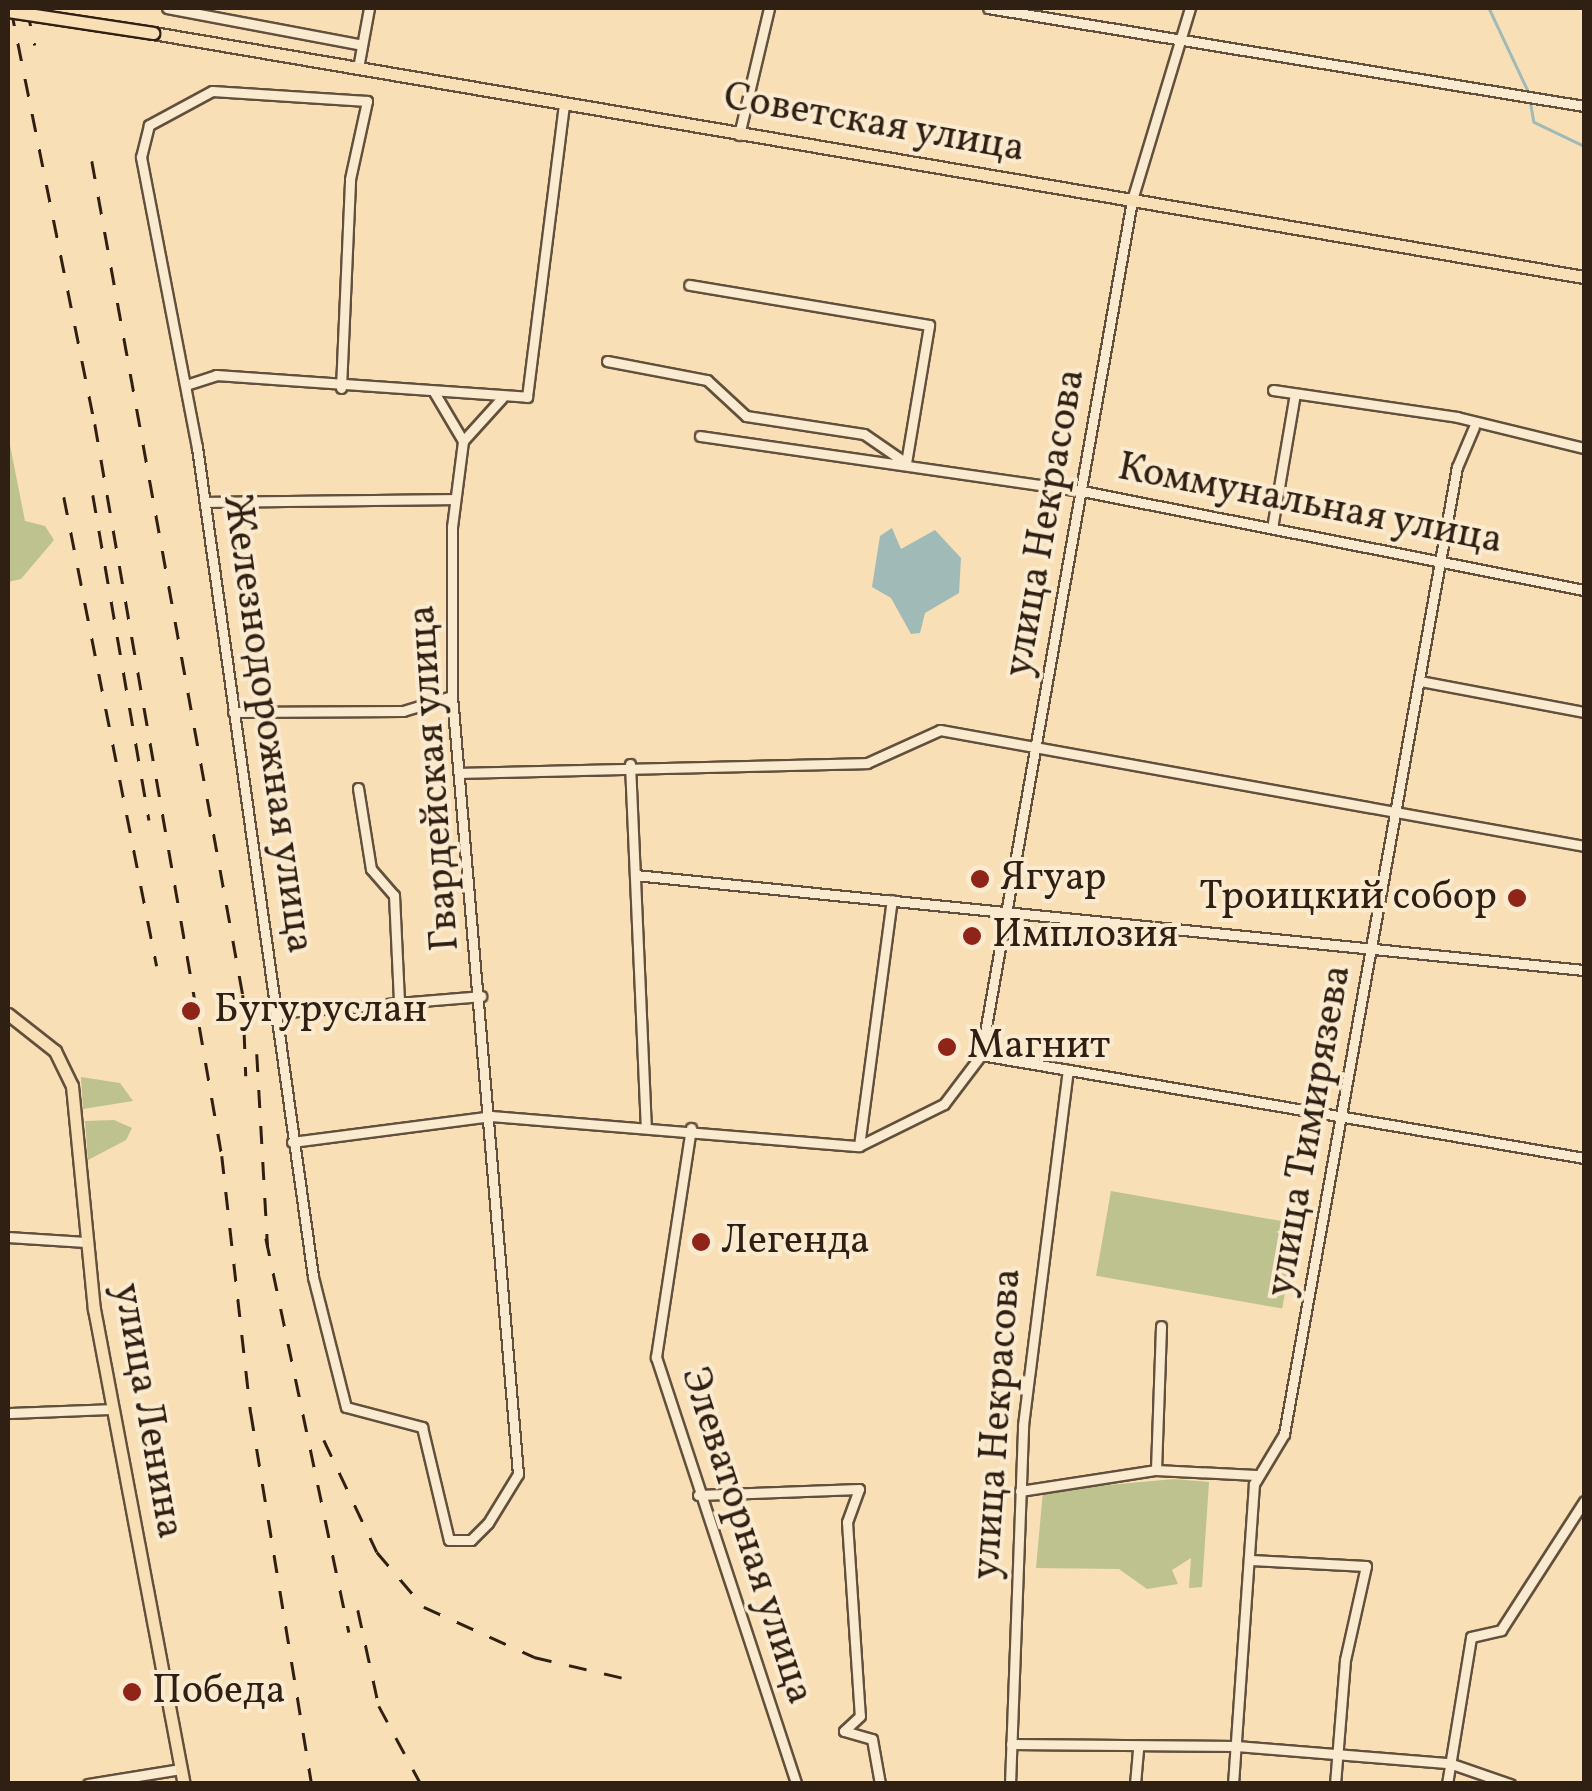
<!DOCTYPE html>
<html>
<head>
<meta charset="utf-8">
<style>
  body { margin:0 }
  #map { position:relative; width:1592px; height:1791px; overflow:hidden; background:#f8dfb5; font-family:Vollkorn,serif }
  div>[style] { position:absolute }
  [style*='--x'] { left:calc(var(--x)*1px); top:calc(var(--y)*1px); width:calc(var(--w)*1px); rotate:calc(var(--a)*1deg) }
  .green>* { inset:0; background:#bdc28e; transform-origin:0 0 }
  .water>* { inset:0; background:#a0bab7 }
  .stream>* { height:2.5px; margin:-1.25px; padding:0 1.25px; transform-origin:1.25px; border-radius:1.25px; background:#a0bab7 }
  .roads { filter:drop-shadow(2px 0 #62503c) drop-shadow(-2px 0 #62503c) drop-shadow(0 2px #62503c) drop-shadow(0 -2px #62503c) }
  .minor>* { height:9px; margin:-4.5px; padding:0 4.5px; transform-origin:4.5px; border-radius:4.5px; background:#faeacf }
  .major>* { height:11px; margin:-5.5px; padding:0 5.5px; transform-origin:5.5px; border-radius:5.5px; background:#f8dfb5 }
  .rail>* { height:2.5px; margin-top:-1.25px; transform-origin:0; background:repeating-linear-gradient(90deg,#302013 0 18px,transparent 0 36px) }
  .bridges { filter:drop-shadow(2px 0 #302013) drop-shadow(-2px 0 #302013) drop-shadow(0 2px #302013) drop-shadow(0 -2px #302013) }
  .major-bridge>* { height:11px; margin:-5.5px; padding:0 5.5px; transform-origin:5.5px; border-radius:5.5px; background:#f8dfb5 }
  .dots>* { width:28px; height:28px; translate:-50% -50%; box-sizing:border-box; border:5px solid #faeacf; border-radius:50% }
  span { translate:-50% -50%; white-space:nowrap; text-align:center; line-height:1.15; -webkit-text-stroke:8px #faeacf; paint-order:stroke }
  .street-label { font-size:40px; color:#302013 }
  .poi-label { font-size:40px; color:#302013 }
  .left { translate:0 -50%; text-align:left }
  .right { translate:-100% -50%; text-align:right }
  .frame { position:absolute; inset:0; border:10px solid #302013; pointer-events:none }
</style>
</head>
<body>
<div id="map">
  <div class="green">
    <i style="clip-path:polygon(8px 435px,25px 521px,45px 526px,54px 540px,21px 579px,8px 582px)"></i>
    <i style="clip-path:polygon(81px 1077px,120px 1083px,133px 1101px,83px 1109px)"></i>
    <i style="clip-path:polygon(114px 1120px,132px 1128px,126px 1140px,88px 1160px,85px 1121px)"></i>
    <i style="left:1111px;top:1191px;width:189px;height:86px;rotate:10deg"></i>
    <i style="clip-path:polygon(1174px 1479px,1209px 1482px,1202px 1587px,1189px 1588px,1191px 1558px,1172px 1570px,1178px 1584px,1147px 1589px,1119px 1569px,1036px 1568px,1043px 1491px)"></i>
  </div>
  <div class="water">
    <i style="clip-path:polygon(892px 528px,901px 549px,935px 530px,961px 558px,959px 593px,925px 613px,920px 633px,911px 634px,891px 598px,872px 587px,880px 536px)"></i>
  </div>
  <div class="stream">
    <i style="--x:1489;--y:8;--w:94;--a:64.8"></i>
    <i style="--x:1530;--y:100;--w:22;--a:80"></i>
    <i style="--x:1534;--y:122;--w:55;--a:25.6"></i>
  </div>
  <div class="roads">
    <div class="minor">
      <i style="--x:167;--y:8;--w:198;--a:10.7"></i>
      <i style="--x:988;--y:8;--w:604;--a:9.34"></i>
      <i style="--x:358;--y:68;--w:61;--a:-79.6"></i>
      <i style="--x:739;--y:135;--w:130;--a:-76.7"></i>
      <i style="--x:607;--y:361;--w:102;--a:10.8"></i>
      <i style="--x:707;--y:380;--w:53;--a:42.7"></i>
      <i style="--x:746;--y:416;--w:119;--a:8.7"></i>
      <i style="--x:864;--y:434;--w:51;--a:34.6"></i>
      <i style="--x:906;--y:463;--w:140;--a:-80.5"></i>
      <i style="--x:929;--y:325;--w:243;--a:-170.5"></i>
      <i style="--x:186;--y:385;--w:32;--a:-18"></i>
      <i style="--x:216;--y:375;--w:312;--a:4"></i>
      <i style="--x:527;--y:397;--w:296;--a:-82.8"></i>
      <i style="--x:341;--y:388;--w:209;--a:-87.5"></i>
      <i style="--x:350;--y:179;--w:80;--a:-77.7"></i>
      <i style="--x:367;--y:101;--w:155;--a:-176.3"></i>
      <i style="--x:212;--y:91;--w:72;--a:151.6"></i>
      <i style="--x:149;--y:125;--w:33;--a:104"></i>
      <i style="--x:141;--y:157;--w:295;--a:79.1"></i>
      <i style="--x:197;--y:447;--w:838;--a:82.04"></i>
      <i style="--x:313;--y:1277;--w:134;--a:75.8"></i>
      <i style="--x:346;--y:1407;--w:79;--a:14.7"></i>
      <i style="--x:422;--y:1427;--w:116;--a:76.6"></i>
      <i style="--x:449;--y:1540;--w:22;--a:0"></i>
      <i style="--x:471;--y:1540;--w:24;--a:-45"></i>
      <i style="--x:488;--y:1523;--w:57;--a:-58.5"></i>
      <i style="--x:518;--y:1474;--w:781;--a:-94.85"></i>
      <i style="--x:452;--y:696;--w:169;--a:-90"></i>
      <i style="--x:452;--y:527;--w:87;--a:-82.7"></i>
      <i style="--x:463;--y:441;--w:58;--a:-47.8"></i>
      <i style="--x:1273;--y:390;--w:186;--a:8.3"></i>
      <i style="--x:1457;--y:417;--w:131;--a:13.7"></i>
      <i style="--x:434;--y:392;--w:57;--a:59.4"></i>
      <i style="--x:700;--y:436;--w:386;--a:8.2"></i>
      <i style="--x:1082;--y:491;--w:512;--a:11.16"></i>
      <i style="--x:205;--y:502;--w:250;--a:-0.7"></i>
      <i style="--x:1272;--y:528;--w:136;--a:-80.3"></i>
      <i style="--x:1420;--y:681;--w:167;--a:10.7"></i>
      <i style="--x:233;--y:712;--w:170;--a:-0.3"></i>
      <i style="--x:403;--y:711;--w:51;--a:-17"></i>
      <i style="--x:630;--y:764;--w:360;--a:87.5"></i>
      <i style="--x:462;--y:773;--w:405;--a:-1.4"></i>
      <i style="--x:867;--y:763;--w:80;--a:-24.3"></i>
      <i style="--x:940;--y:730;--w:654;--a:10.21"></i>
      <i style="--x:358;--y:788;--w:82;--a:80.9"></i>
      <i style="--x:371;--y:869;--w:35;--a:49"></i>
      <i style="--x:394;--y:895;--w:108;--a:87.3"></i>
      <i style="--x:635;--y:875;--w:954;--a:5.72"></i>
      <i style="--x:276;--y:1013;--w:206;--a:-4.7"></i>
      <i style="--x:981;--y:1055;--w:612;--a:9.69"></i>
      <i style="--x:691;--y:1128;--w:232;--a:98.7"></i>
      <i style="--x:656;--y:1357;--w:449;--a:71.8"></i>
      <i style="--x:292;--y:1142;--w:201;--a:-7.4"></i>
      <i style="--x:491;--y:1116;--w:369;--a:4.7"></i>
      <i style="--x:859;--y:1146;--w:95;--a:-26.3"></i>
      <i style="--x:944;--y:1104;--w:61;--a:-52.9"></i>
      <i style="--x:981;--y:1055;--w:868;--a:-79.98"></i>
      <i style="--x:1132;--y:200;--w:201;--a:-73.2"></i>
      <i style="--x:859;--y:1146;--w:248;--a:-82.4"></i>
      <i style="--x:8;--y:1237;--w:77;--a:3.7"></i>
      <i style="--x:8;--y:1413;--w:103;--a:-2.2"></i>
      <i style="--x:1156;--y:1470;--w:144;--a:-88"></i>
      <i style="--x:1020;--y:1491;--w:138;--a:-8.8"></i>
      <i style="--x:1156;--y:1470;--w:100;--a:2.9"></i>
      <i style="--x:698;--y:1495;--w:161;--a:-2.1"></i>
      <i style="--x:859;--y:1489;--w:35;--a:110"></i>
      <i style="--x:847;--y:1522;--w:194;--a:86.2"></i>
      <i style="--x:860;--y:1716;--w:22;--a:137"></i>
      <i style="--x:844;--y:1731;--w:29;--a:16"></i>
      <i style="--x:872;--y:1739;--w:46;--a:79.9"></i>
      <i style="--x:1251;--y:1560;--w:115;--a:3"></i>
      <i style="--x:1366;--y:1566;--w:96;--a:102.6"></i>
      <i style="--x:1345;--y:1660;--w:124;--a:94.6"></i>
      <i style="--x:1011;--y:1744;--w:225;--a:0.5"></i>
      <i style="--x:1236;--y:1746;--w:214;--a:4.6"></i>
      <i style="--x:1449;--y:1763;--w:65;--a:19"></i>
      <i style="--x:88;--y:1784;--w:94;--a:-9.2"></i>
      <i style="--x:1010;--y:1784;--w:359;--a:-87.9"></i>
      <i style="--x:1023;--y:1425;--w:358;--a:-82.8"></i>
      <i style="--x:1135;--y:1784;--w:38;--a:-85"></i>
      <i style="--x:1233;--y:1784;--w:301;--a:-86"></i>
      <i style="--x:1254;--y:1484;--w:58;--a:-59"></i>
      <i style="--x:1284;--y:1434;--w:982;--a:-79.86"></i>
      <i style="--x:1457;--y:467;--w:43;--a:-67"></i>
      <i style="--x:1447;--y:1784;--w:149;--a:-80.7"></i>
      <i style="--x:1471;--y:1637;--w:31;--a:-13"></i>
      <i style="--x:1501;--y:1630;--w:153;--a:-57.2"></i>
    </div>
    <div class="major">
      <i style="--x:153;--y:33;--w:1452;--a:9.68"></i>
      <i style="--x:8;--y:1014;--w:60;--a:38.2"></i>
      <i style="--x:55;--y:1051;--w:39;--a:64"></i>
      <i style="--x:72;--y:1086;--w:224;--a:84.4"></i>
      <i style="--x:94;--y:1309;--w:483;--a:79.3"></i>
    </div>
  </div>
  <div class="rail">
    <i style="--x:11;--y:8;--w:424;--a:78.6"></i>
    <i style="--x:95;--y:424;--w:743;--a:80.16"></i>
    <i style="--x:222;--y:1156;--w:259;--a:83.6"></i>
    <i style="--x:251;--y:1413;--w:376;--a:80.7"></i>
    <i style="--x:27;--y:8;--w:38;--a:78"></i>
    <i style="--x:92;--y:161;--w:848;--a:79.74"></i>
    <i style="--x:243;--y:995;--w:81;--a:87.9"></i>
    <i style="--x:93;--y:495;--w:330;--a:80.2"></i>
    <i style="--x:64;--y:497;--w:478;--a:78.8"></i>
    <i style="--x:257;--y:1054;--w:194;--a:86.8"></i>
    <i style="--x:266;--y:1238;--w:403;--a:78.1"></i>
    <i style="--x:324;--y:1440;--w:124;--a:64.7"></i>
    <i style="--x:377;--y:1552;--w:72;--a:49.5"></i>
    <i style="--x:424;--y:1607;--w:121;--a:24.4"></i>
    <i style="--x:534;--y:1657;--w:97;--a:13.2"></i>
    <i style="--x:358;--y:1610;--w:98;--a:77.7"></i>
    <i style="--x:379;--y:1706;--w:89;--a:61.7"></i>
  </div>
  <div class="bridges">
    <div class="major-bridge">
      <i style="--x:8;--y:11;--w:147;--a:8.6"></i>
    </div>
  </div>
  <div class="dots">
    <i style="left:980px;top:879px;background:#8f2418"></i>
    <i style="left:1517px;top:898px;background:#8f2418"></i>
    <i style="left:972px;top:936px;background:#8f2418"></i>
    <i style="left:191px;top:1011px;background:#8f2418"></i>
    <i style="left:947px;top:1047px;background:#8f2418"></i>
    <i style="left:701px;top:1242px;background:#8f2418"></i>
    <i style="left:132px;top:1692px;background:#8f2418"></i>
  </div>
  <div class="street-label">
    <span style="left:874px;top:124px;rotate:10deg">Советская улица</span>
    <span style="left:1310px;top:505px;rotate:11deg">Коммунальная улица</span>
    <span style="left:1046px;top:523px;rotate:-80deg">улица Некрасова</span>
    <span style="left:267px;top:724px;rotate:82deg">Железнодорожная улица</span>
    <span style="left:435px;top:778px;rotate:-94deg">Гвардейская улица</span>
    <span style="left:1310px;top:1131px;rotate:-80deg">улица Тимирязева</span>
    <span style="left:147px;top:1411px;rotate:80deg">улица Ленина</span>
    <span style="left:998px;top:1424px;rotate:-86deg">улица Некрасова</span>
    <span style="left:746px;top:1536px;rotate:72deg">Элеваторная улица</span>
  </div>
  <div class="poi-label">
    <span class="left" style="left:1000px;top:879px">Ягуар</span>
    <span class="right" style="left:1497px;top:898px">Троицкий собор</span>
    <span class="left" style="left:992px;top:936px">Имплозия</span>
    <span class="left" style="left:214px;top:1011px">Бугуруслан</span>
    <span class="left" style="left:967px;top:1047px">Магнит</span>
    <span class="left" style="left:721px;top:1242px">Легенда</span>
    <span class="left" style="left:152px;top:1692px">Победа</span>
  </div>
  <div class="frame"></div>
</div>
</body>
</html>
